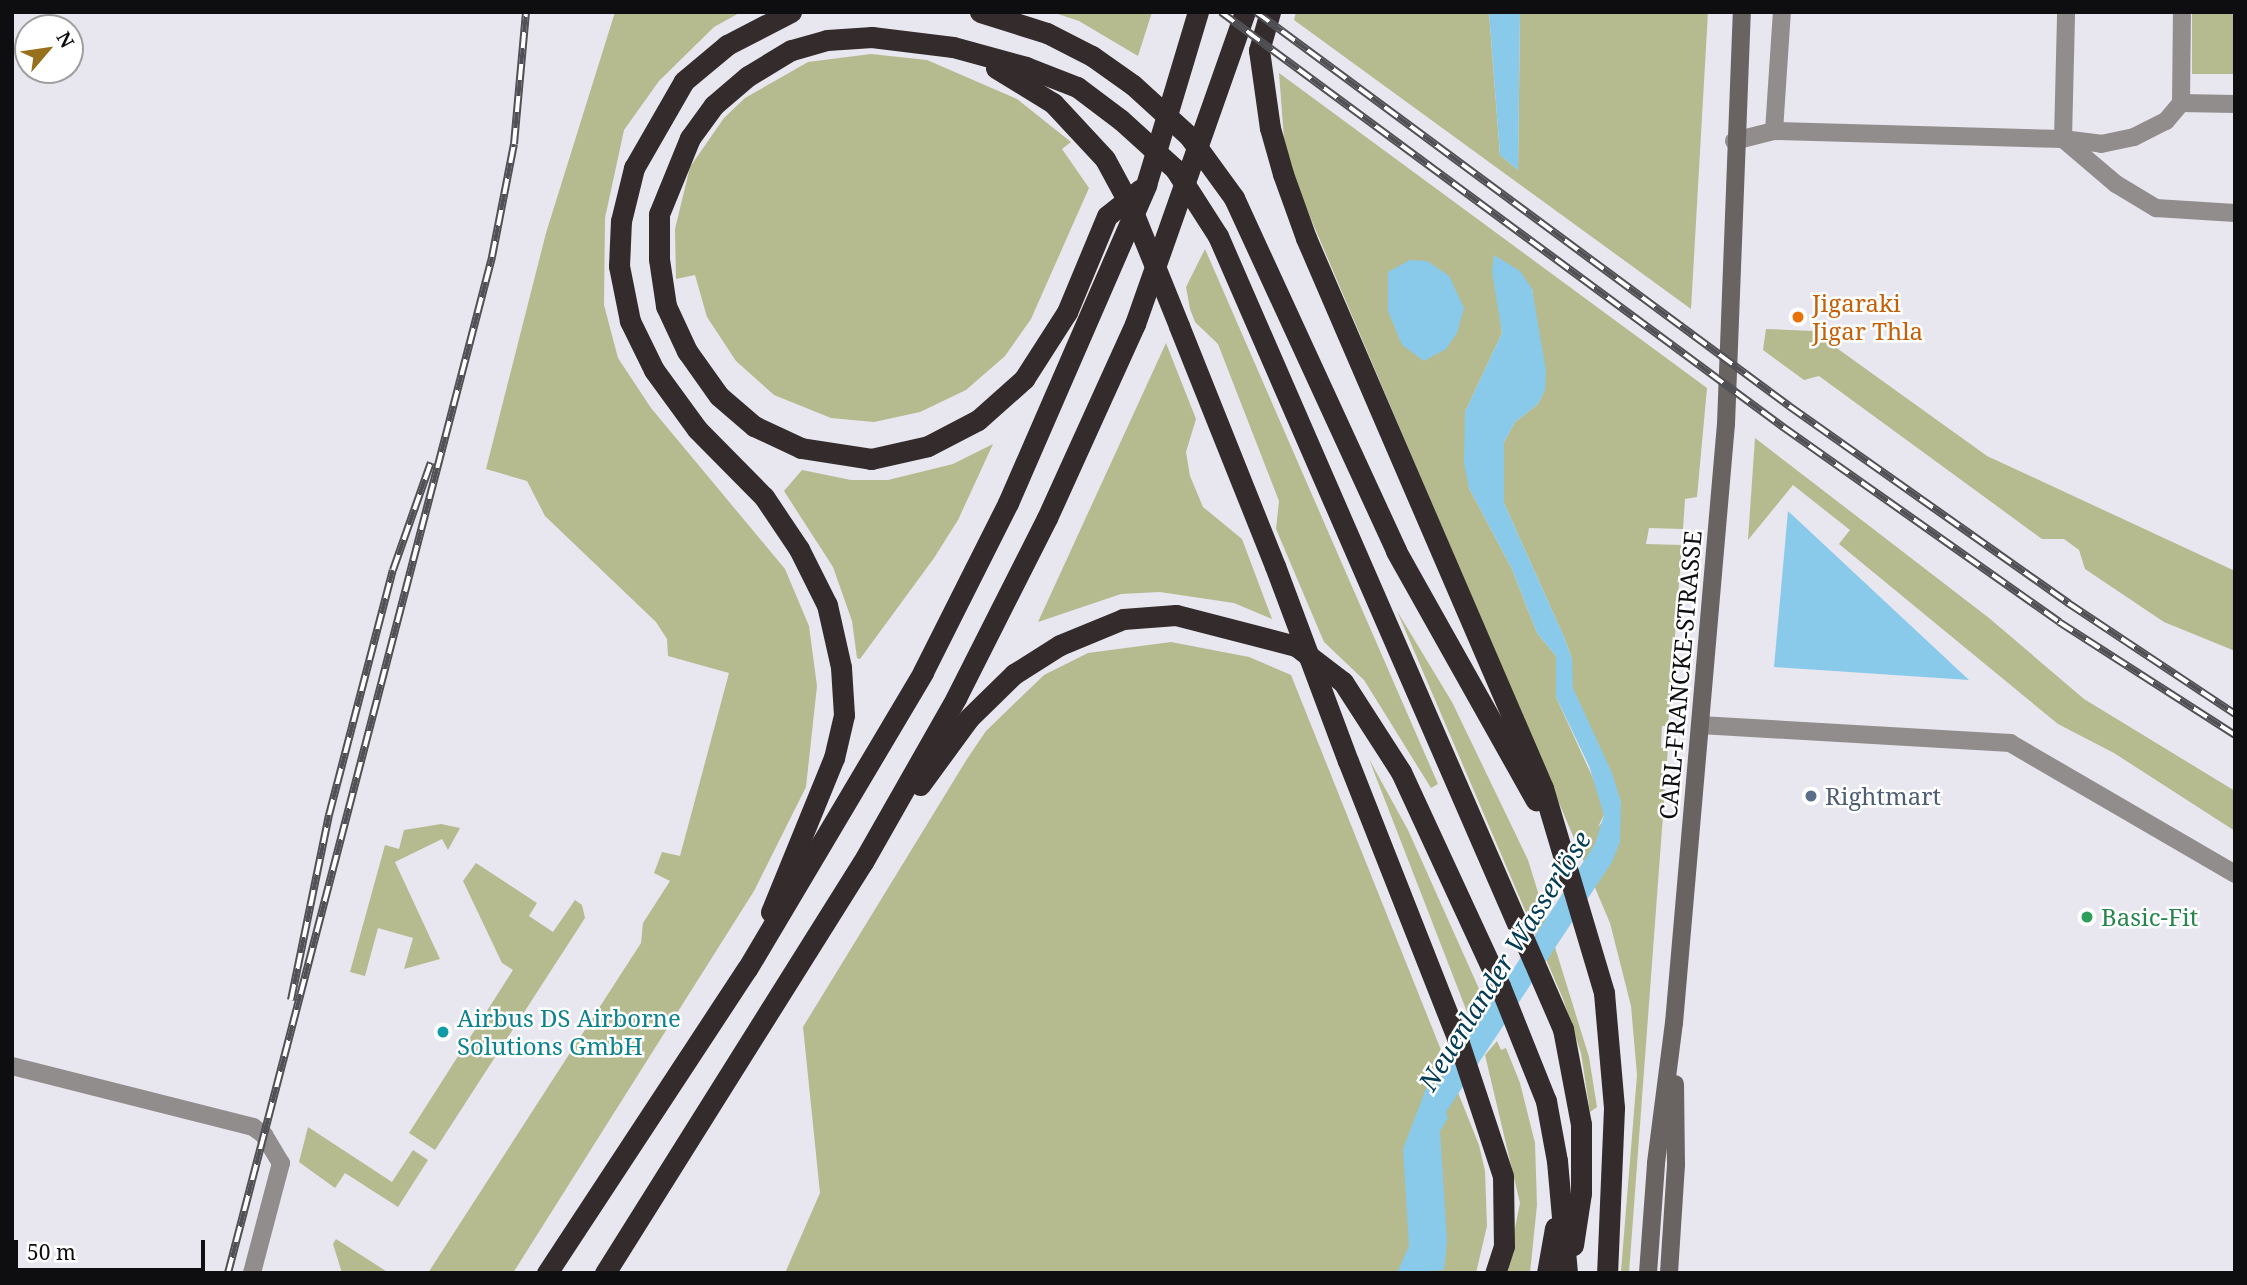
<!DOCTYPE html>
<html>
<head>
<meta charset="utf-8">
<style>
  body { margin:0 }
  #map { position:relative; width:2247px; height:1285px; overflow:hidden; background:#e8e6ef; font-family:"Noto Serif",serif }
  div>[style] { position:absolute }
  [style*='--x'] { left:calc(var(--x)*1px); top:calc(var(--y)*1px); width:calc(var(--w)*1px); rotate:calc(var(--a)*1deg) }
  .green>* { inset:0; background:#b6ba8f; transform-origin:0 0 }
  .water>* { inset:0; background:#89caeb }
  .street>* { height:18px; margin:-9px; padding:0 9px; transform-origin:9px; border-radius:9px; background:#928d8d }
  .secondary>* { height:18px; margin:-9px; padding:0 9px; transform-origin:9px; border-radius:9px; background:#696362 }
  .highway>* { height:21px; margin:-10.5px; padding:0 10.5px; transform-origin:10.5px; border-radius:10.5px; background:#342c2c }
  .rail>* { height:8px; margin-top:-4px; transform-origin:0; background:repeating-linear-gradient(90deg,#fff 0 16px,#515055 0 32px); box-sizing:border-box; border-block:2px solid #515055 }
  .highway-bridge>* { height:21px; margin:-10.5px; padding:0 10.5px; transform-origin:10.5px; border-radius:10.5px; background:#342c2c }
  .dots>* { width:19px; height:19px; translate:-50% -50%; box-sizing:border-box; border:4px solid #fff; border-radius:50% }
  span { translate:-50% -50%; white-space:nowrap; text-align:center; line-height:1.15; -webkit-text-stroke:5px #fff; paint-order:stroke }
  .food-label { font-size:24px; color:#c56008 }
  .left { translate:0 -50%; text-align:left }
  .street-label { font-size:24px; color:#0e0e11 }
  .service-label { font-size:24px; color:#4e5e75 }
  .leisure-label { font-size:24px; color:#27864d }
  .culture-label { font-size:24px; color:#0d838f }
  .water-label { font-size:26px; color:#033c53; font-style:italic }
  .frame { position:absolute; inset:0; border:14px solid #0e0e11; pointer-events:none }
  .north { position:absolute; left:14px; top:14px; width:70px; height:70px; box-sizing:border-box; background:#fff; border:2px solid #9f9fa0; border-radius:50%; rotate:61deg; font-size:19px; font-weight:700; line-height:28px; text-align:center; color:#0e0e11 }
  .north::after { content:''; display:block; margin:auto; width:24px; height:32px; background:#97701b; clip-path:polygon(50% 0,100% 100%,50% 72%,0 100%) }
  .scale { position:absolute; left:14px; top:1240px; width:191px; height:32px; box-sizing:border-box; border:4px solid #0e0e11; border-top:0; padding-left:9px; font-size:21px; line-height:24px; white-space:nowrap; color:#0e0e11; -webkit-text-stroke:5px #fff; paint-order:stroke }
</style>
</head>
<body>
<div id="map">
  <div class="green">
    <i style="clip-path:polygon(615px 12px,741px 12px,714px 27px,659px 81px,624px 130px,605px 218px,604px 305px,618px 358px,651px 408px,785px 569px,809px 626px,817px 686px,806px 787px,754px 891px,513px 1273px,428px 1273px,641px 943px,643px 923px,670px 881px,654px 873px,662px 852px,680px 856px,729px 673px,668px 656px,667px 639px,656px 622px,545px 516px,527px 481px,486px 469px,546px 233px)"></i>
    <i style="clip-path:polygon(1052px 12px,1152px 12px,1138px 56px,1079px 21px)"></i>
    <i style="clip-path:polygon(1296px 12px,1489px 12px,1500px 155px,1518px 170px,1520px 12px,1708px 12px,1691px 309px,1294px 20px)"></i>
    <i style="left:2192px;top:12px;width:43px;height:62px"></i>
    <i style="clip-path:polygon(871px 54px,927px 60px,1017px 99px,1071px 142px,1062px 149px,1089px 188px,1031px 319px,1005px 356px,966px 390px,920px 412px,874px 422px,831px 418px,774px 395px,736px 361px,707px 317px,695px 275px,676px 279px,675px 229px,690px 167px,724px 118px,745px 98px,808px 62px)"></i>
    <i style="clip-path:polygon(evenodd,1279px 73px,1707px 388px,1697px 497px,1685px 499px,1683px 529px,1649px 528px,1646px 544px,1682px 545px,1668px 726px,1662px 726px,1661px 748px,1668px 748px,1629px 1273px,1621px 1271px,1637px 1075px,1631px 1006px,1610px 923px,1294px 179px,1284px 138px,1279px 73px,1494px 256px,1532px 289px,1545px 389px,1538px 404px,1515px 422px,1504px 442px,1504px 503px,1564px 637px,1572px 659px,1572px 688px,1621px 802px,1598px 827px,1604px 815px,1602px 798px,1556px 697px,1556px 656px,1537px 633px,1512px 569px,1469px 488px,1465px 412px,1502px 333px,1494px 256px)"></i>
    <i style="clip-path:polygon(1205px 249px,1438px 784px,1431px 788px,1364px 680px,1324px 642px,1276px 529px,1279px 501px,1218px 344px,1195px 322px,1190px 309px,1186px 287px)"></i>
    <i style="clip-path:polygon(1766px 329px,1813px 331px,1987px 456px,2235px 571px,2235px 651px,2164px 622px,2085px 569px,2079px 550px,2064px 539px,2042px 539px,1819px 376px,1804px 380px,1763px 350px)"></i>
    <i style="clip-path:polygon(1166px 343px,1196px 419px,1186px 452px,1190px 476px,1203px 507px,1242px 539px,1272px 619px,1234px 603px,1160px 592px,1121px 594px,1038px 622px)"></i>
    <i style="clip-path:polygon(1755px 438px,1989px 618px,2084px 699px,2235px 791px,2235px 831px,2114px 753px,2058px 724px,1839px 544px,1850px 530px,1793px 485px,1748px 540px)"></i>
    <i style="clip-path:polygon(993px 444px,958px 520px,934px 558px,860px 659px,857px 658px,852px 621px,833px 567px,784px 491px,802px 470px,851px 480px,888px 480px,953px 464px)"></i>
    <i style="clip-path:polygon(1397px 611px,1452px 702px,1528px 860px,1589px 1057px,1597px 1107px,1590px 1112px,1581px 1053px,1563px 999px)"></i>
    <i style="clip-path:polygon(1171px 642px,1249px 657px,1291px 675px,1479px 1145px,1485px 1171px,1487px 1226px,1476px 1273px,785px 1273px,820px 1193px,803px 1027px,967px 759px,986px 731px,1044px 675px,1088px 653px)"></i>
    <i style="clip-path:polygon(1369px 759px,1408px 830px,1484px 1000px,1486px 1011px,1474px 1030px)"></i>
    <i style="clip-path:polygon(441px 824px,460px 828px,448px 850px,442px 839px,395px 862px,440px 959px,404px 969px,413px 938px,378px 928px,365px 976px,350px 972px,385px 845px,399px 849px,404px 830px)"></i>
    <i style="clip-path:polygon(476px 863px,537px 903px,529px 916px,553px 932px,575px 900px,582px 905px,585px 918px,435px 1150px,409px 1133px,513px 970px,502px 963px,463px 881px)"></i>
    <i style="clip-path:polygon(1497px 1041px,1501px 1050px,1506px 1048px,1520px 1083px,1535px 1143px,1537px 1205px,1530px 1273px,1506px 1273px,1520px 1203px,1485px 1055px)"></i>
    <i style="clip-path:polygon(308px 1127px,392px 1182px,413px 1150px,428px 1160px,398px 1207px,345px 1173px,335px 1188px,299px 1162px)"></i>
    <i style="clip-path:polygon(336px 1239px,389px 1273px,342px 1273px,333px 1244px)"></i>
  </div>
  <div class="water">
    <i style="clip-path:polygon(1489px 12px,1520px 12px,1518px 170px,1500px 155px)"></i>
    <i style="clip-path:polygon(1494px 255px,1520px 271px,1532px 289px,1546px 371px,1545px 390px,1538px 404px,1515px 422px,1504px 442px,1504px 503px,1564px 637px,1572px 659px,1573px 688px,1612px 773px,1621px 802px,1620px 842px,1612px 862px,1446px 1112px,1448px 1118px,1440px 1131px,1447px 1241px,1444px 1270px,1397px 1273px,1409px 1246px,1403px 1149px,1427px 1086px,1433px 1083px,1436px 1087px,1595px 844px,1604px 815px,1589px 766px,1556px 697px,1556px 656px,1537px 633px,1512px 569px,1469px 488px,1464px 463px,1465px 412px,1502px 333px,1492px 272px)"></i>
    <i style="clip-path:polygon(1410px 260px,1427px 261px,1449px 276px,1464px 308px,1457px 333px,1446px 349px,1424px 361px,1402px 345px,1388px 311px,1388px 272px)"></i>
    <i style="clip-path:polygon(1788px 511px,1969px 680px,1774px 667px)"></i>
  </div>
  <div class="street">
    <i style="--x:2181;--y:103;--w:54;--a:1.1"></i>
    <i style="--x:1774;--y:131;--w:119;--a:-86.2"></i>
    <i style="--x:2063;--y:139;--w:70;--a:40.3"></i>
    <i style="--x:2116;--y:184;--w:47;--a:31"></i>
    <i style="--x:2156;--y:208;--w:79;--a:3.6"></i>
    <i style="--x:2063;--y:139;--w:127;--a:-88.6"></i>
    <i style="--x:1734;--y:141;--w:41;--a:-14"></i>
    <i style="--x:1774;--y:131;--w:289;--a:1.6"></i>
    <i style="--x:2063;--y:139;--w:38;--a:7"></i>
    <i style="--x:2101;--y:144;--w:34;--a:-12"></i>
    <i style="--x:2134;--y:137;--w:36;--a:-27"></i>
    <i style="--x:2166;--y:121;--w:23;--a:-50"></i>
    <i style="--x:2181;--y:103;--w:91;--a:-89.4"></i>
    <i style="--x:1700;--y:725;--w:311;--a:3.3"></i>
    <i style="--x:2010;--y:743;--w:260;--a:30.2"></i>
    <i style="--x:12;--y:1066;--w:249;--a:14.2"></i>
    <i style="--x:253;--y:1127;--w:14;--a:36"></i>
    <i style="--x:264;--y:1135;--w:33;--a:59"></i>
    <i style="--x:281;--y:1163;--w:114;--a:104.8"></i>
  </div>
  <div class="secondary">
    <i style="--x:1648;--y:1273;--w:110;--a:-85.8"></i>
    <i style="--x:1656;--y:1163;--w:141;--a:-82.7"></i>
    <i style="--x:1674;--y:1023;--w:601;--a:-85.04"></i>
    <i style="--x:1726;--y:424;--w:412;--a:-87.8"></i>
    <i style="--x:1669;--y:1273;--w:108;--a:-86.3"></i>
    <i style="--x:1676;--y:1165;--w:81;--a:-90.7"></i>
  </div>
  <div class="highway">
    <i style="--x:980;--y:12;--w:70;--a:17.4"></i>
    <i style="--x:1047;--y:33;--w:51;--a:27.1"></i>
    <i style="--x:1092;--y:56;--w:50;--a:35.3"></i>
    <i style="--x:1270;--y:12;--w:40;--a:106"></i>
    <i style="--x:1259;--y:50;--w:79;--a:82"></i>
    <i style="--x:1270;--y:128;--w:48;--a:74.2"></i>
    <i style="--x:1283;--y:174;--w:68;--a:70.2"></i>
    <i style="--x:1306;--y:238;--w:599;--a:66.69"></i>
    <i style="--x:1543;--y:788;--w:214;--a:73.4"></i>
    <i style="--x:1604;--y:993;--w:115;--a:85"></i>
    <i style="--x:1614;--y:1108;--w:165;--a:92.4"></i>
    <i style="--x:996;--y:68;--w:67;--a:31.6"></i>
    <i style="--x:1053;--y:103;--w:76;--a:47.1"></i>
    <i style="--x:1121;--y:120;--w:55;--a:-143.1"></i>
    <i style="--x:1077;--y:87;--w:55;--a:-158.6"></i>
    <i style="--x:1026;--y:67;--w:76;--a:-164.7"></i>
    <i style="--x:953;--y:47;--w:82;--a:-173"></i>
    <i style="--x:872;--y:37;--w:45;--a:176.2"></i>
    <i style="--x:827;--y:40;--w:37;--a:164"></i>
    <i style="--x:791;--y:50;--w:50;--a:148.8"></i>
    <i style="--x:748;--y:76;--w:45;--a:139.5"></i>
    <i style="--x:714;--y:105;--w:41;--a:126"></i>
    <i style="--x:690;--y:138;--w:82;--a:112.2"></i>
    <i style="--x:659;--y:214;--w:45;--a:90"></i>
    <i style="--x:659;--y:259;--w:48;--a:81.5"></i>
    <i style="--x:666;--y:306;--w:50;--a:65"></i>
    <i style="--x:687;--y:351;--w:55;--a:54.6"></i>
    <i style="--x:719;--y:396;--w:46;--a:40.6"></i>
    <i style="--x:754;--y:426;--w:52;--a:25.1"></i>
    <i style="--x:801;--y:448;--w:71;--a:8.9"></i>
    <i style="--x:871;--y:459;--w:58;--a:-12.8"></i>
    <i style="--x:928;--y:446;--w:56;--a:-27.5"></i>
    <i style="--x:978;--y:420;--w:62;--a:-41.7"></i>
    <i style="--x:1024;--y:379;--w:80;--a:-57.3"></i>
    <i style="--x:1067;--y:312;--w:104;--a:-67.4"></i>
    <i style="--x:1107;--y:216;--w:43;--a:-38.5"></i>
    <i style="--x:1234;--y:198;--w:388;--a:65.3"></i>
    <i style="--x:1396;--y:551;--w:286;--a:60.7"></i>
    <i style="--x:1218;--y:236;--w:865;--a:66.49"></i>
    <i style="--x:1563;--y:1029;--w:97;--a:79.3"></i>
    <i style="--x:1581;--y:1124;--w:69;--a:90"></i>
    <i style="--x:1581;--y:1193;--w:53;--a:98.7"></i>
    <i style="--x:1179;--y:326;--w:258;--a:68.2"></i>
    <i style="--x:1348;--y:761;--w:303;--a:68.5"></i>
    <i style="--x:1459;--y:1043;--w:140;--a:71.7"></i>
    <i style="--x:1503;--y:1176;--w:70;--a:89.2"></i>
    <i style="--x:1504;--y:1246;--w:28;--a:108"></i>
    <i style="--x:920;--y:785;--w:83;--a:-53.8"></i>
    <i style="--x:969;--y:718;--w:63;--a:-44.4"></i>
    <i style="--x:1014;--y:674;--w:54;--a:-32.2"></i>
    <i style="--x:1060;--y:645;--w:68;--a:-22.4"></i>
    <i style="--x:1123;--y:619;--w:53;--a:-4.3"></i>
    <i style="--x:1176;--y:615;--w:124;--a:14.5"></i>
    <i style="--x:1296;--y:646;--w:59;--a:37.5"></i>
    <i style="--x:1343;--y:682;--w:107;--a:57.2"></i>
    <i style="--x:1401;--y:772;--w:236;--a:65.2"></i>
    <i style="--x:1500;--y:986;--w:124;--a:68.2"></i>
    <i style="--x:1546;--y:1101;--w:61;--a:79.6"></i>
    <i style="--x:1557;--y:1161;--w:112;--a:84.9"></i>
    <i style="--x:771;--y:912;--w:166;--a:-67.8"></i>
    <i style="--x:834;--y:758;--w:44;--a:-76.9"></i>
    <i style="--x:844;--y:715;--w:48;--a:-93.6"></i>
    <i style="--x:841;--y:667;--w:64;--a:-102.7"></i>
    <i style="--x:827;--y:605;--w:63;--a:-116.6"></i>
    <i style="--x:799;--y:549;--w:63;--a:-123.9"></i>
    <i style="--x:764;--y:497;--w:95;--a:-134.6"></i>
    <i style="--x:697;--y:429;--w:73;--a:-126.1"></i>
    <i style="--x:654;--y:370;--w:55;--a:-116.1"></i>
    <i style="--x:630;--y:321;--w:56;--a:-101.3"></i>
    <i style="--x:619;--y:266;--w:45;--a:-87.5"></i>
    <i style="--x:621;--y:221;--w:55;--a:-76.2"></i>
    <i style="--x:634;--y:168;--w:100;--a:-60.1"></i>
    <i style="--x:684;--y:81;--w:56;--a:-39.9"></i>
    <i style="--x:727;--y:45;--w:72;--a:-27.3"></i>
    <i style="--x:547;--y:1273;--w:364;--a:-56.7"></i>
    <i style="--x:747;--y:969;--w:345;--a:-59.3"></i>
    <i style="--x:923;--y:672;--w:189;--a:-63.3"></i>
    <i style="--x:1008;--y:503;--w:347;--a:-66.5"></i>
    <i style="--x:1146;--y:185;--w:181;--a:-73.3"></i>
    <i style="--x:605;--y:1273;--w:485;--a:-57.9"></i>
    <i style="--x:863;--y:862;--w:189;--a:-60.4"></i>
    <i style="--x:956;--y:698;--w:202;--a:-63.2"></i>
    <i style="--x:1047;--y:518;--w:213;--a:-65.6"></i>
    <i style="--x:1135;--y:324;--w:331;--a:-70.6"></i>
    <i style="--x:1547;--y:1273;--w:46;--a:-79.9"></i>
  </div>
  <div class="rail">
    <i style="--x:1221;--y:12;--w:699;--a:36.44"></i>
    <i style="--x:1783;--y:427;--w:338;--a:35.2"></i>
    <i style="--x:2059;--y:622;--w:209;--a:32.7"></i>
    <i style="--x:1256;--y:12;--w:663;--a:36.47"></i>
    <i style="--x:1789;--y:406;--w:342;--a:35.2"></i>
    <i style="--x:2068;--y:603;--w:201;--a:33.6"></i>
    <i style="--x:291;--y:1000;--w:189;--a:-78.4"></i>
    <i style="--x:329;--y:815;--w:253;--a:-75.4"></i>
    <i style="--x:393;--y:570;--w:114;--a:-70.6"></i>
    <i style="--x:228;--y:1273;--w:1050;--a:-75.43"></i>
    <i style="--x:492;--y:257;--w:115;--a:-79"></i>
    <i style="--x:514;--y:144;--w:133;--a:-84.8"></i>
  </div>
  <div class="highway-bridge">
    <i style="--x:1133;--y:85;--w:76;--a:42.3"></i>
    <i style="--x:1189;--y:136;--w:77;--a:54"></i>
    <i style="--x:1121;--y:120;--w:73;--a:42.2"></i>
    <i style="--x:1175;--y:169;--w:80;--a:57.3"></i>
    <i style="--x:1105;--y:159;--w:55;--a:61.6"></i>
    <i style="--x:1131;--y:207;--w:128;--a:68"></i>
    <i style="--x:1275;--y:566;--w:208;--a:69.5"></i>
  </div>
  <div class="dots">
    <i style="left:1798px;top:317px;background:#e8710a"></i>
    <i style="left:1811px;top:796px;background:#5c6f8a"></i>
    <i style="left:2087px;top:917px;background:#2e9e5b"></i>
    <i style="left:443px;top:1032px;background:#0f9aa8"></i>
  </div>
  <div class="food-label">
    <span class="left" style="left:1812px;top:317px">Jigaraki<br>Jigar Thla</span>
  </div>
  <div class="street-label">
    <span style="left:1680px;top:675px;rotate:-85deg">CARL-FRANCKE-STRASSE</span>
  </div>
  <div class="service-label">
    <span class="left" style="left:1825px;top:796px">Rightmart</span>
  </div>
  <div class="leisure-label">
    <span class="left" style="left:2101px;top:917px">Basic-Fit</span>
  </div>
  <div class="culture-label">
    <span class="left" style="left:457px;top:1032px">Airbus DS Airborne<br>Solutions GmbH</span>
  </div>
  <div class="water-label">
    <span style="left:1505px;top:961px;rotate:-58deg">Neuenlander Wasserlöse</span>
  </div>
  <div class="frame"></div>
  <div class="north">N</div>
  <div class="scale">50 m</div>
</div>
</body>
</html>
